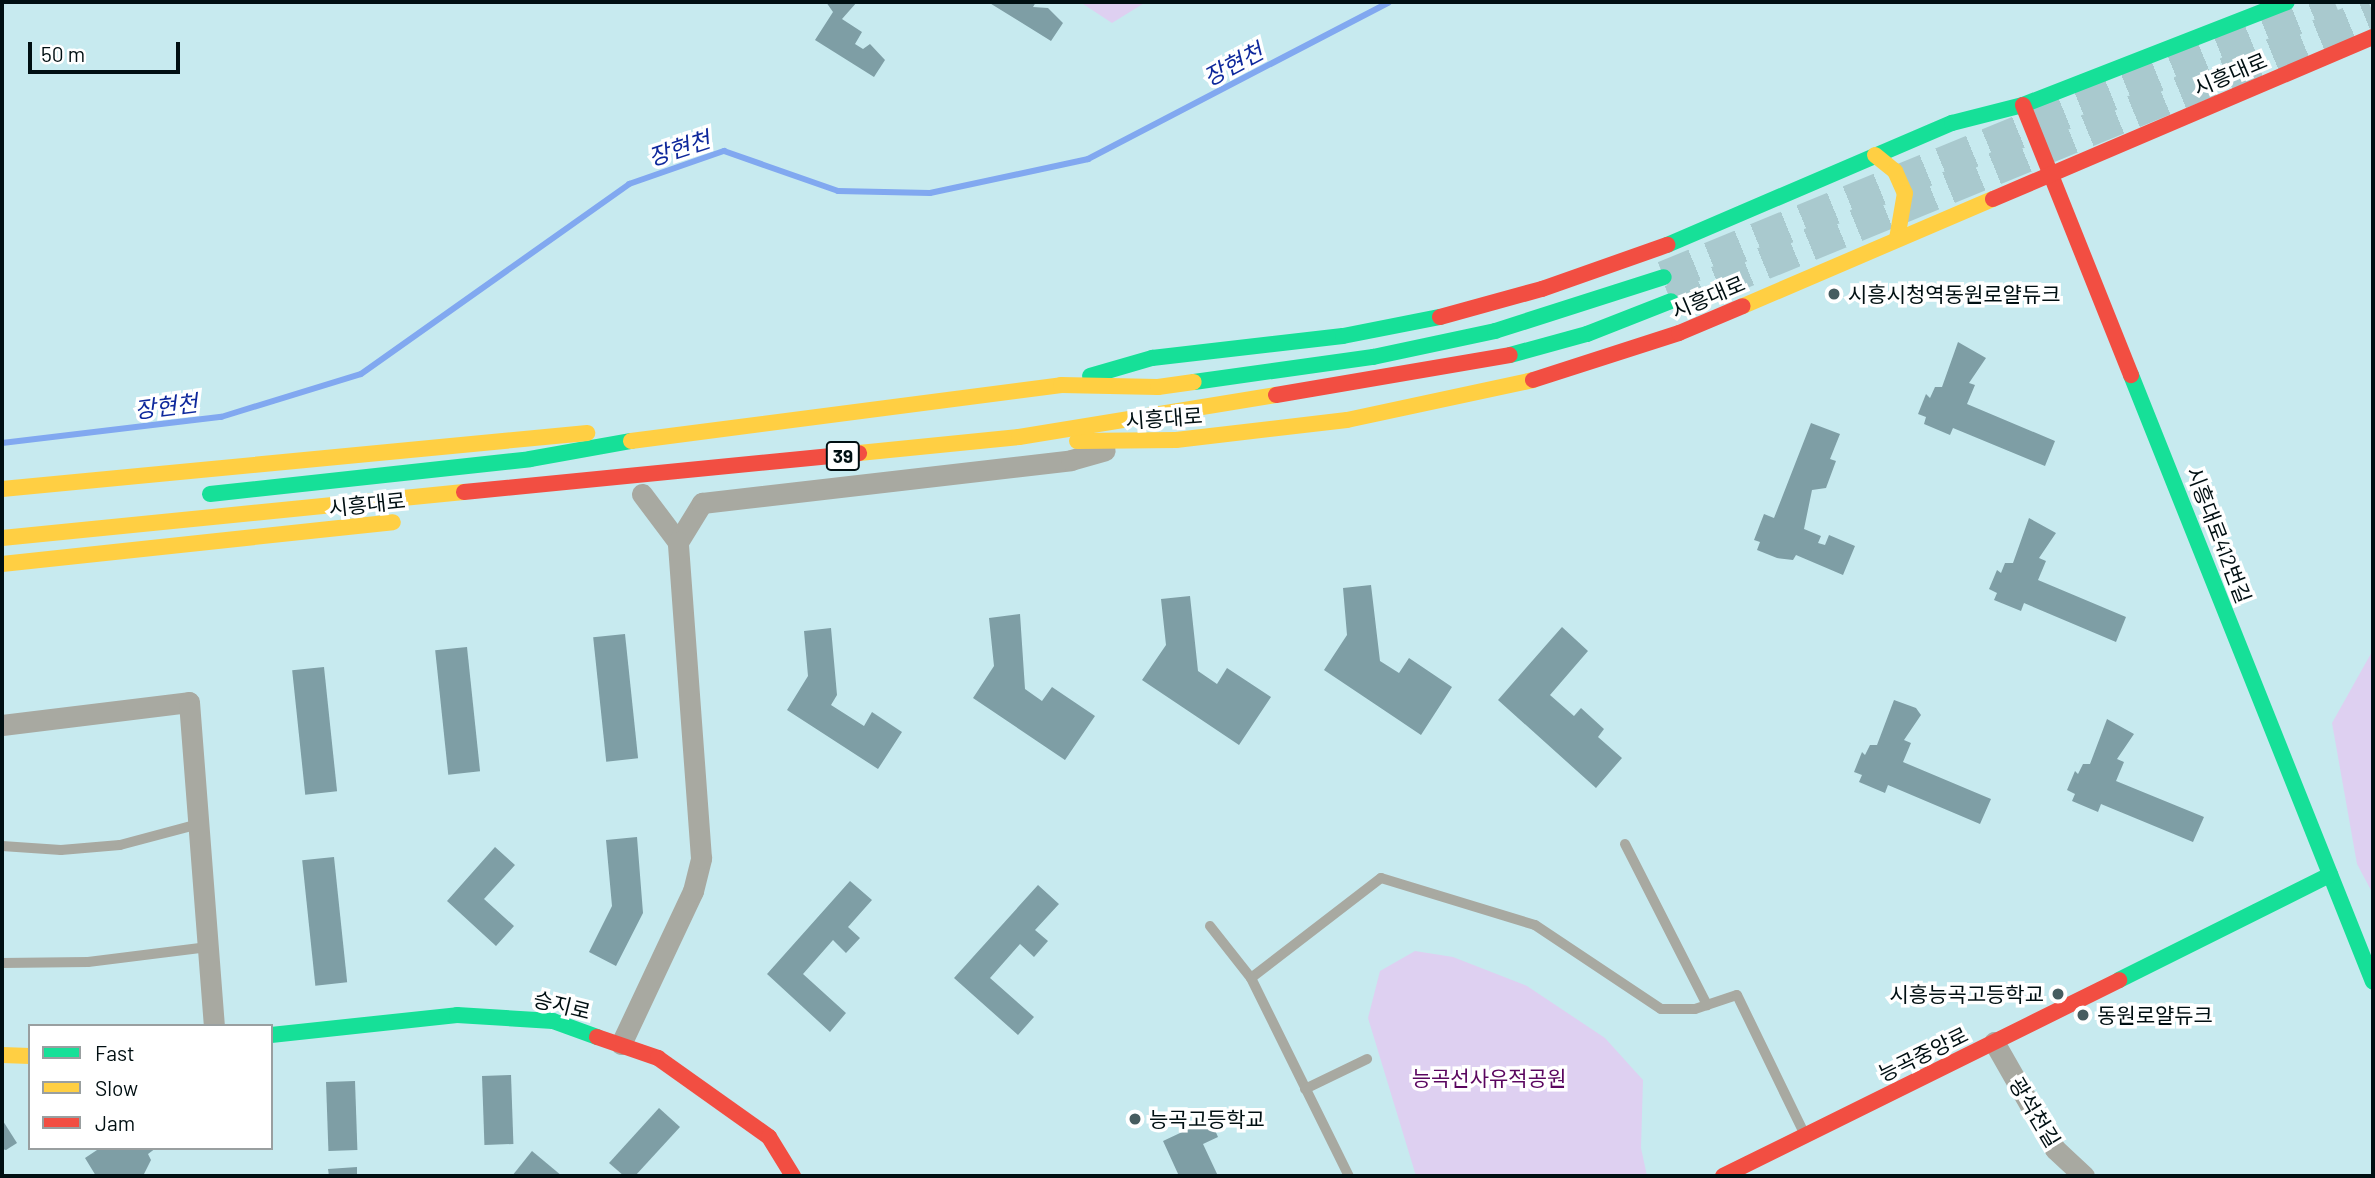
<!DOCTYPE html>
<html>
<head>
<meta charset="utf-8">
<style>
  body { margin:0 }
  #map { position:relative; width:2375px; height:1178px; overflow:hidden; background:#c7eaef; font-family:Barlow,"Noto Sans KR",sans-serif }
  div>[style] { position:absolute }
  [style*='--x'] { left:calc(var(--x)*1px); top:calc(var(--y)*1px); width:calc(var(--w)*1px); rotate:calc(var(--a)*1deg) }
  .green>* { inset:0; background:#ded0f1 }
  .stream>* { height:6px; margin:-3px; padding:0 3px; transform-origin:3px; border-radius:3px; background:#81a8f0 }
  .building>* { inset:0; background:#7e9ea5; transform-origin:0 0 }
  .primary-tunnel>* { height:33px; margin-top:-16.5px; transform-origin:0; background:repeating-linear-gradient(90deg,#a9c9ce 0 33px,transparent 0 50px) }
  .lane>* { height:10px; margin:-5px; padding:0 5px; transform-origin:5px; border-radius:5px; background:#a8a9a1 }
  .street>* { height:21px; margin:-10.5px; padding:0 10.5px; transform-origin:10.5px; border-radius:10.5px; background:#a8a9a1 }
  .fast>* { height:16px; margin:-8px; padding:0 8px; transform-origin:8px; border-radius:8px; background:#16e098 }
  .slow>* { height:16px; margin:-8px; padding:0 8px; transform-origin:8px; border-radius:8px; background:#ffcf43 }
  .jam>* { height:16px; margin:-8px; padding:0 8px; transform-origin:8px; border-radius:8px; background:#f24e42 }
  .dots>* { width:19px; height:19px; translate:-50% -50%; box-sizing:border-box; border:4px solid #fff; border-radius:50% }
  span { translate:-50% -50%; white-space:nowrap; text-align:center; line-height:1.15; -webkit-text-stroke:7px #fff; paint-order:stroke }
  .shield-label span { padding:2px 5px; background:#fff; border:2px solid; border-radius:5px; -webkit-text-stroke-width:0 }
  .shield-label { font-size:19px; color:#000f12; font-weight:700 }
  .street-label { font-size:21px; color:#000f12 }
  .poi-label { font-size:21px; color:#000f12 }
  .left { translate:0 -50%; text-align:left }
  .right { translate:-100% -50%; text-align:right }
  .park-label { font-size:21px; color:#5a065f }
  .water-label { font-size:23px; color:#0e289c; font-style:italic }
  .frame { position:absolute; inset:0; border:4px solid #000f12; pointer-events:none }
  .legend { position:absolute; left:28px; top:1024px; width:245px; height:126px; box-sizing:border-box; background:#fff; border:2px solid #999fa0; margin:0; padding:9px 12px; list-style:none; font-size:21px; color:#000f12 }
  .legend li { display:flex; align-items:center; gap:14px; height:35px }
  .legend b { width:35px; border:2px solid #999fa0 }
  .scale { position:absolute; left:28px; top:42px; width:152px; height:32px; box-sizing:border-box; border:4px solid #000f12; border-top:0; padding-left:9px; font-size:21px; line-height:24px; white-space:nowrap; color:#000f12; -webkit-text-stroke:5px #fff; paint-order:stroke }
</style>
</head>
<body>
<div id="map">
  <div class="green">
    <i style="clip-path:polygon(1080px 2px,1146px 2px,1112px 23px)"></i>
    <i style="clip-path:polygon(2373px 650px,2373px 894px,2357px 864px,2332px 723px)"></i>
    <i style="clip-path:polygon(1415px 951px,1453px 957px,1527px 986px,1605px 1038px,1643px 1080px,1641px 1148px,1647px 1176px,1416px 1176px,1368px 1018px,1380px 971px)"></i>
  </div>
  <div class="stream">
    <i style="--x:2;--y:443;--w:221;--a:-6.8"></i>
    <i style="--x:221;--y:417;--w:146;--a:-17.1"></i>
    <i style="--x:361;--y:374;--w:329;--a:-35.3"></i>
    <i style="--x:629;--y:184;--w:101;--a:-19.2"></i>
    <i style="--x:724;--y:151;--w:121;--a:19.3"></i>
    <i style="--x:838;--y:191;--w:92;--a:1.2"></i>
    <i style="--x:930;--y:193;--w:162;--a:-12.1"></i>
    <i style="--x:1088;--y:159;--w:339;--a:-27.5"></i>
  </div>
  <div class="building">
    <i style="clip-path:polygon(826px 2px,857px 2px,842px 19px,862px 32px,855px 44px,863px 49px,870px 44px,885px 60px,874px 77px,815px 40px,833px 12px)"></i>
    <i style="clip-path:polygon(988px 2px,1036px 2px,1033px 7px,1048px 8px,1063px 23px,1051px 41px)"></i>
    <i style="clip-path:polygon(1958px 342px,1986px 358px,1969px 383px,1975px 385px,1967px 404px,2055px 441px,2045px 466px,1953px 428px,1950px 435px,1924px 424px,1926px 417px,1918px 414px,1926px 394px,1930px 398px,1935px 387px,1942px 387px)"></i>
    <i style="clip-path:polygon(1811px 423px,1840px 434px,1830px 459px,1836px 461px,1826px 488px,1812px 490px,1804px 529px,1821px 536px,1818px 543px,1825px 545px,1829px 535px,1855px 546px,1843px 575px,1796px 555px,1793px 560px,1777px 558px,1757px 550px,1760px 542px,1754px 540px,1764px 514px,1774px 518px)"></i>
    <i style="clip-path:polygon(2029px 518px,2056px 533px,2039px 558px,2046px 561px,2038px 580px,2126px 617px,2116px 642px,2024px 603px,2021px 611px,1994px 600px,1997px 593px,1989px 589px,1997px 570px,2001px 573px,2005px 563px,2013px 563px)"></i>
    <i style="clip-path:polygon(1371px 585px,1380px 661px,1399px 673px,1409px 658px,1452px 687px,1421px 735px,1324px 670px,1347px 635px,1343px 588px)"></i>
    <i style="clip-path:polygon(1190px 596px,1198px 671px,1217px 684px,1227px 668px,1271px 697px,1239px 745px,1142px 680px,1166px 645px,1161px 599px)"></i>
    <i style="clip-path:polygon(1020px 614px,1025px 689px,1042px 701px,1052px 687px,1095px 716px,1065px 760px,973px 698px,994px 666px,989px 618px)"></i>
    <i style="clip-path:polygon(1562px 627px,1588px 651px,1550px 695px,1574px 716px,1581px 708px,1604px 729px,1598px 737px,1622px 758px,1596px 788px,1498px 700px)"></i>
    <i style="clip-path:polygon(831px 628px,837px 695px,831px 705px,864px 726px,872px 712px,902px 732px,878px 769px,787px 710px,808px 676px,804px 631px)"></i>
    <i style="left:625px;top:634px;width:125px;height:32px;rotate:84deg"></i>
    <i style="left:467px;top:647px;width:125px;height:32px;rotate:84deg"></i>
    <i style="left:324px;top:667px;width:125px;height:32px;rotate:84deg"></i>
    <i style="clip-path:polygon(1894px 700px,1916px 708px,1921px 715px,1904px 740px,1911px 743px,1903px 762px,1991px 799px,1980px 824px,1888px 785px,1885px 793px,1859px 782px,1862px 775px,1854px 772px,1862px 752px,1865px 755px,1870px 745px,1877px 745px)"></i>
    <i style="clip-path:polygon(2107px 719px,2134px 734px,2117px 759px,2124px 762px,2116px 781px,2204px 817px,2193px 842px,2101px 804px,2098px 812px,2072px 801px,2075px 794px,2067px 790px,2075px 771px,2078px 774px,2083px 764px,2090px 764px)"></i>
    <i style="clip-path:polygon(637px 837px,643px 913px,616px 966px,589px 952px,612px 906px,606px 840px)"></i>
    <i style="clip-path:polygon(495px 847px,515px 865px,484px 899px,514px 926px,496px 946px,447px 901px)"></i>
    <i style="left:334px;top:857px;width:126px;height:32px;rotate:84deg"></i>
    <i style="clip-path:polygon(850px 881px,872px 900px,848px 927px,860px 938px,846px 953px,833px 940px,803px 974px,846px 1013px,830px 1032px,767px 974px)"></i>
    <i style="clip-path:polygon(1038px 885px,1059px 904px,1035px 930px,1048px 941px,1034px 957px,1020px 944px,990px 978px,1034px 1017px,1018px 1035px,954px 978px)"></i>
    <i style="left:511px;top:1075px;width:69px;height:29px;rotate:88deg"></i>
    <i style="left:355px;top:1081px;width:69px;height:29px;rotate:88deg"></i>
    <i style="clip-path:polygon(659px 1108px,680px 1127px,635px 1176px,624px 1176px,609px 1163px)"></i>
    <i style="clip-path:polygon(1210px 1119px,1218px 1137px,1203px 1144px,1218px 1176px,1179px 1176px,1163px 1141px)"></i>
    <i style="clip-path:polygon(3px 1121px,17px 1143px,6px 1150px,2px 1149px)"></i>
    <i style="clip-path:polygon(100px 1148px,156px 1148px,148px 1154px,151px 1160px,143px 1176px,96px 1176px,85px 1158px)"></i>
    <i style="clip-path:polygon(532px 1151px,562px 1176px,512px 1176px)"></i>
    <i style="clip-path:polygon(357px 1167px,357px 1176px,329px 1176px,328px 1169px)"></i>
  </div>
  <div class="primary-tunnel">
    <i style="--x:1664;--y:277;--w:725;--a:-22.29"></i>
    <i style="--x:1671;--y:301;--w:759;--a:-22.31"></i>
  </div>
  <div class="lane">
    <i style="--x:1625;--y:844;--w:181;--a:63"></i>
    <i style="--x:2;--y:846;--w:59;--a:3.9"></i>
    <i style="--x:61;--y:850;--w:59;--a:-4.8"></i>
    <i style="--x:120;--y:845;--w:82;--a:-14.9"></i>
    <i style="--x:1210;--y:926;--w:66;--a:51.7"></i>
    <i style="--x:1251;--y:978;--w:221;--a:63.7"></i>
    <i style="--x:2;--y:963;--w:86;--a:-0.7"></i>
    <i style="--x:88;--y:962;--w:121;--a:-7.1"></i>
    <i style="--x:1251;--y:978;--w:164;--a:-37.6"></i>
    <i style="--x:1381;--y:878;--w:161;--a:17"></i>
    <i style="--x:1535;--y:925;--w:151;--a:33.7"></i>
    <i style="--x:1661;--y:1009;--w:34;--a:0"></i>
    <i style="--x:1695;--y:1009;--w:44;--a:-18.4"></i>
    <i style="--x:1737;--y:995;--w:153;--a:64.1"></i>
    <i style="--x:1305;--y:1089;--w:69;--a:-25.8"></i>
  </div>
  <div class="street">
    <i style="--x:642;--y:494;--w:60;--a:53.1"></i>
    <i style="--x:678;--y:542;--w:46;--a:-58.4"></i>
    <i style="--x:702;--y:503;--w:371;--a:-6.6"></i>
    <i style="--x:1071;--y:460;--w:35;--a:-16"></i>
    <i style="--x:2;--y:725;--w:188;--a:-7"></i>
    <i style="--x:189;--y:702;--w:325;--a:85.6"></i>
    <i style="--x:1994;--y:1042;--w:123;--a:60.3"></i>
    <i style="--x:2055;--y:1149;--w:40;--a:43"></i>
    <i style="--x:621;--y:1044;--w:169;--a:-64.8"></i>
    <i style="--x:693;--y:891;--w:34;--a:-76"></i>
    <i style="--x:701;--y:858;--w:317;--a:-94.2"></i>
  </div>
  <div class="fast">
    <i style="--x:1667;--y:245;--w:310;--a:-23.2"></i>
    <i style="--x:1952;--y:123;--w:73;--a:-14.2"></i>
    <i style="--x:2023;--y:105;--w:283;--a:-21.3"></i>
    <i style="--x:1510;--y:355;--w:80;--a:-15.3"></i>
    <i style="--x:1587;--y:334;--w:90;--a:-21.4"></i>
    <i style="--x:2131;--y:375;--w:653;--a:68.26"></i>
    <i style="--x:1090;--y:376;--w:65;--a:-16.2"></i>
    <i style="--x:1152;--y:358;--w:192;--a:-6.6"></i>
    <i style="--x:1343;--y:336;--w:99;--a:-11.1"></i>
    <i style="--x:1194;--y:382;--w:181;--a:-8"></i>
    <i style="--x:1373;--y:357;--w:125;--a:-12"></i>
    <i style="--x:1495;--y:331;--w:177;--a:-17.7"></i>
    <i style="--x:210;--y:494;--w:322;--a:-6.2"></i>
    <i style="--x:530;--y:459;--w:103;--a:-10.1"></i>
    <i style="--x:2119;--y:980;--w:236;--a:-26.5"></i>
    <i style="--x:271;--y:1035;--w:187;--a:-6.1"></i>
    <i style="--x:457;--y:1015;--w:96;--a:3.6"></i>
    <i style="--x:553;--y:1021;--w:47;--a:20"></i>
  </div>
  <div class="slow">
    <i style="--x:1875;--y:155;--w:26;--a:39"></i>
    <i style="--x:1895;--y:171;--w:24;--a:66"></i>
    <i style="--x:1905;--y:193;--w:47;--a:99.9"></i>
    <i style="--x:1743;--y:306;--w:272;--a:-23.2"></i>
    <i style="--x:631;--y:441;--w:434;--a:-7.4"></i>
    <i style="--x:1061;--y:385;--w:97;--a:1.2"></i>
    <i style="--x:1158;--y:387;--w:36;--a:-8"></i>
    <i style="--x:1077;--y:441;--w:99;--a:-0.6"></i>
    <i style="--x:1176;--y:440;--w:172;--a:-6.7"></i>
    <i style="--x:1347;--y:420;--w:190;--a:-12.1"></i>
    <i style="--x:859;--y:453;--w:161;--a:-5.7"></i>
    <i style="--x:1019;--y:437;--w:260;--a:-9.3"></i>
    <i style="--x:2;--y:489;--w:588;--a:-5.47"></i>
    <i style="--x:2;--y:538;--w:464;--a:-5.7"></i>
    <i style="--x:2;--y:564;--w:393;--a:-6.1"></i>
    <i style="--x:2;--y:1055;--w:28;--a:2"></i>
  </div>
  <div class="jam">
    <i style="--x:2023;--y:105;--w:291;--a:68.2"></i>
    <i style="--x:1993;--y:199;--w:413;--a:-23.1"></i>
    <i style="--x:1440;--y:317;--w:106;--a:-15.4"></i>
    <i style="--x:1542;--y:289;--w:133;--a:-19.4"></i>
    <i style="--x:1533;--y:380;--w:153;--a:-17.8"></i>
    <i style="--x:1679;--y:333;--w:69;--a:-22.9"></i>
    <i style="--x:1276;--y:395;--w:237;--a:-9.7"></i>
    <i style="--x:464;--y:492;--w:397;--a:-5.6"></i>
    <i style="--x:597;--y:1037;--w:65;--a:19"></i>
    <i style="--x:658;--y:1058;--w:136;--a:35.4"></i>
    <i style="--x:769;--y:1137;--w:46;--a:58.4"></i>
    <i style="--x:1723;--y:1176;--w:442;--a:-26.3"></i>
  </div>
  <div class="dots">
    <i style="left:1834px;top:294px;background:#465c5f"></i>
    <i style="left:2058px;top:994px;background:#465c5f"></i>
    <i style="left:2083px;top:1015px;background:#465c5f"></i>
    <i style="left:1135px;top:1119px;background:#465c5f"></i>
  </div>
  <div class="shield-label">
    <span style="left:843px;top:456px">39</span>
  </div>
  <div class="street-label">
    <span style="left:2230px;top:74px;rotate:-23deg">시흥대로</span>
    <span style="left:1708px;top:297px;rotate:-23deg">시흥대로</span>
    <span style="left:1164px;top:418px;rotate:-4deg">시흥대로</span>
    <span style="left:367px;top:504px;rotate:-6deg">시흥대로</span>
    <span style="left:2219px;top:535px;rotate:69deg">시흥대로412번길</span>
    <span style="left:562px;top:1005px;rotate:14deg">승지로</span>
    <span style="left:1923px;top:1054px;rotate:-26deg">능곡중앙로</span>
    <span style="left:2035px;top:1112px;rotate:59deg">광석천길</span>
  </div>
  <div class="poi-label">
    <span class="left" style="left:1848px;top:294px">시흥시청역동원로얄듀크</span>
    <span class="right" style="left:2044px;top:994px">시흥능곡고등학교</span>
    <span class="left" style="left:2097px;top:1015px">동원로얄듀크</span>
    <span class="left" style="left:1149px;top:1119px">능곡고등학교</span>
  </div>
  <div class="park-label">
    <span style="left:1489px;top:1078px">능곡선사유적공원</span>
  </div>
  <div class="water-label">
    <span style="left:1233px;top:64px;rotate:-28deg">장현천</span>
    <span style="left:679px;top:148px;rotate:-18deg">장현천</span>
    <span style="left:166px;top:406px;rotate:-7deg">장현천</span>
  </div>
  <div class="frame"></div>
  <ul class="legend">
  <li><b style="height:9px;background:#16e098"></b>Fast</li>
  <li><b style="height:9px;background:#ffcf43"></b>Slow</li>
  <li><b style="height:9px;background:#f24e42"></b>Jam</li>
  </ul>
  <div class="scale">50 m</div>
</div>
</body>
</html>
